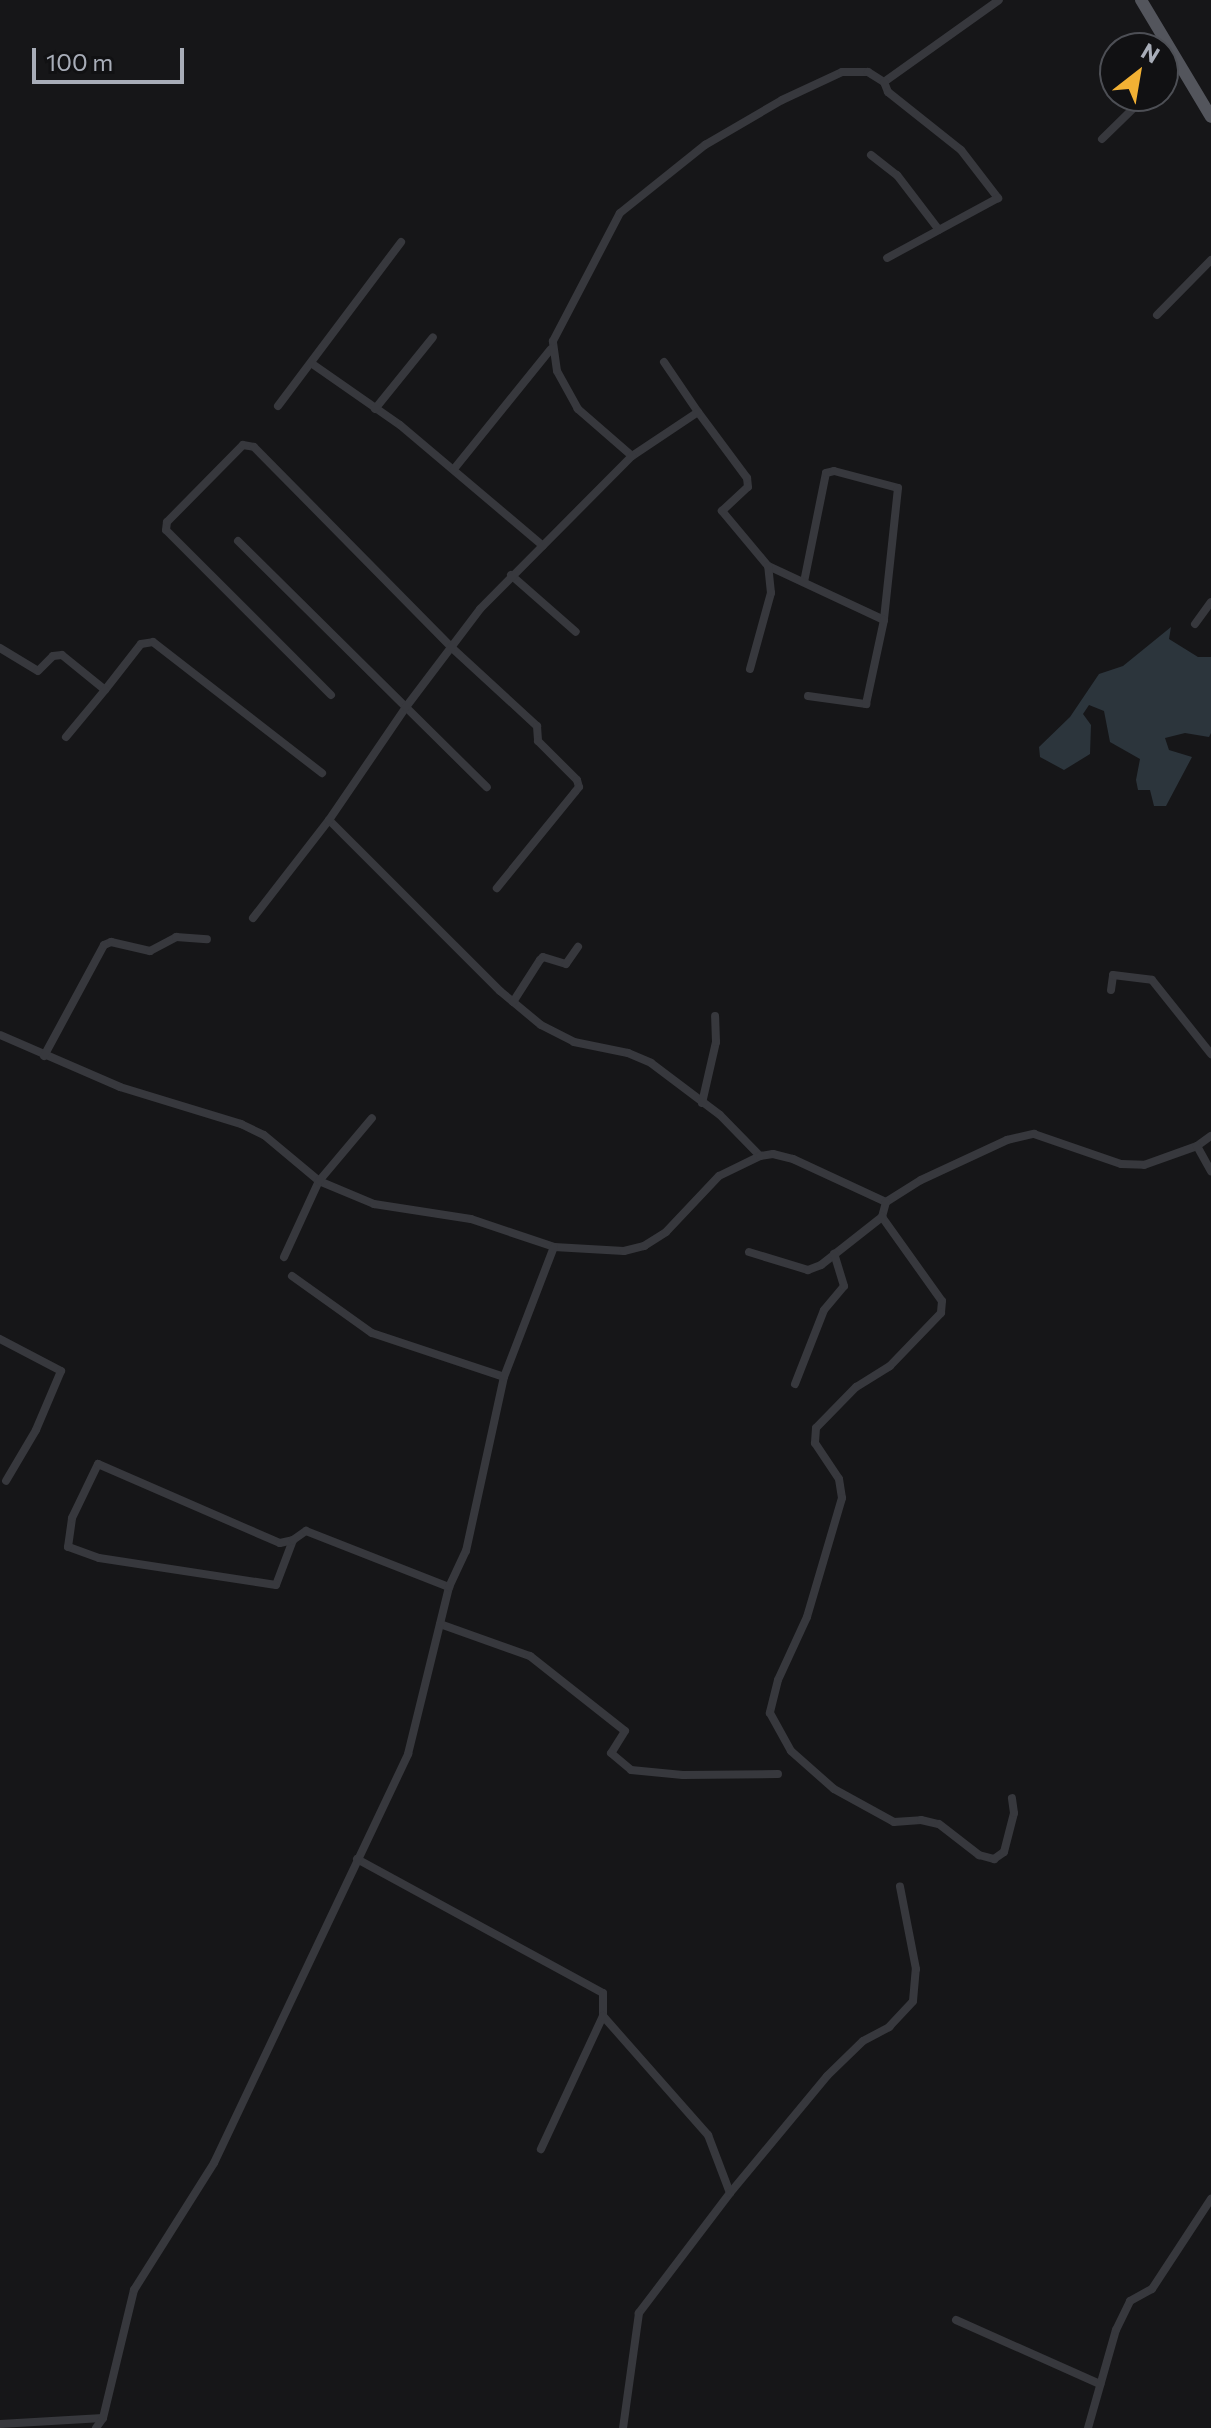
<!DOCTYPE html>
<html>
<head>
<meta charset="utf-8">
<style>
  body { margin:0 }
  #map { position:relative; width:1211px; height:2428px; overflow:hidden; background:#161618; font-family:Commissioner,sans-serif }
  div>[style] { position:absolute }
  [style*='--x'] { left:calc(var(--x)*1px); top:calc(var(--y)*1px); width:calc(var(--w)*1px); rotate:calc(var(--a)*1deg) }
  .water>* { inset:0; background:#2c353c }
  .street>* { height:8px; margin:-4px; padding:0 4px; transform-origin:4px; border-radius:4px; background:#37383d }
  .primary>* { height:12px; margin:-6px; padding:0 6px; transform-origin:6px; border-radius:6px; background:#53555c }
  span { translate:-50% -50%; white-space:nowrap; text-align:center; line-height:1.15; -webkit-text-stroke:6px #111113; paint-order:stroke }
  .north { position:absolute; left:1099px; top:32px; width:80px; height:80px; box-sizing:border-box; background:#111113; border:2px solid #4d4f55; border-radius:50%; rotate:31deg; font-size:22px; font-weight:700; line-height:32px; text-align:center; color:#a8adb8 }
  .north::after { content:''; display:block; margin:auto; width:28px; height:36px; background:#f2b134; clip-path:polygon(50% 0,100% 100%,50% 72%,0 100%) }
  .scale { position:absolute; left:32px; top:48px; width:152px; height:36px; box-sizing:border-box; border:4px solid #a8adb8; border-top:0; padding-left:10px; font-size:24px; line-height:28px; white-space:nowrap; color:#a8adb8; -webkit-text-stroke:6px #111113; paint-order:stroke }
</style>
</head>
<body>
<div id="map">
  <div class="water">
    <i style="clip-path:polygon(1171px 627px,1169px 639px,1198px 657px,1211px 657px,1211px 733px,1209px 737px,1185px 733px,1165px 738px,1169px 750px,1192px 757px,1166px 806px,1154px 806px,1150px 790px,1138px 790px,1136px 780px,1140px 759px,1110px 742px,1104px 711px,1089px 705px,1083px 714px,1091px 725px,1090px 754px,1064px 770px,1040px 757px,1039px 747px,1070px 717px,1099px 674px,1123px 666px)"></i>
  </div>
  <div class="street">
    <i style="--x:1163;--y:79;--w:21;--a:-45"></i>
    <i style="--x:884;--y:82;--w:141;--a:-35.5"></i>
    <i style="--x:1102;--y:139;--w:62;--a:-44.3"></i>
    <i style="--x:871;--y:155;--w:33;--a:38"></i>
    <i style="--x:897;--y:175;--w:69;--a:52.6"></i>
    <i style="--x:1157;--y:315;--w:77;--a:-45.5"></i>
    <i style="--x:664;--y:362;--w:60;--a:55.8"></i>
    <i style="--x:311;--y:363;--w:108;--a:34.9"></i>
    <i style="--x:400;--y:425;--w:187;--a:40.2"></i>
    <i style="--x:278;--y:406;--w:205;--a:-53.1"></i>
    <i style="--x:375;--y:409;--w:92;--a:-51.1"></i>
    <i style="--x:454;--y:469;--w:154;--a:-51.1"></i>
    <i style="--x:238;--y:541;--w:350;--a:44.7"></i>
    <i style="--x:511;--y:575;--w:86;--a:41.2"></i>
    <i style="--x:804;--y:582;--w:111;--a:-78.6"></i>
    <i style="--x:826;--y:473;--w:8;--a:-14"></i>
    <i style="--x:834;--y:471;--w:66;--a:14.9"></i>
    <i style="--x:898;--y:488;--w:133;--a:96.1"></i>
    <i style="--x:884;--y:620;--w:128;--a:-155"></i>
    <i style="--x:768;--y:566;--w:72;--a:-129.9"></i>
    <i style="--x:722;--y:511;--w:35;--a:-43"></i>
    <i style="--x:748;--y:487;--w:9;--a:-96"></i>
    <i style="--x:747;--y:478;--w:82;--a:-126.6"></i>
    <i style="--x:698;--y:412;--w:79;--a:146.3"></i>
    <i style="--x:632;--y:456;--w:72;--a:-139"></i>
    <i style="--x:578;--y:409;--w:43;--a:-118.9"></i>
    <i style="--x:557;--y:371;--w:30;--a:-98"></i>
    <i style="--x:553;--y:341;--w:144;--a:-62.4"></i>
    <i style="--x:620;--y:213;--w:109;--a:-38.7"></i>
    <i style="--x:705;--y:145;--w:89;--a:-30.3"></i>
    <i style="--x:782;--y:100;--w:66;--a:-25"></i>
    <i style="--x:842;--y:72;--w:26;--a:0"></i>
    <i style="--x:868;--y:72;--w:19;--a:32"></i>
    <i style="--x:884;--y:82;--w:11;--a:68"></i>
    <i style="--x:888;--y:92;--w:93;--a:38.5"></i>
    <i style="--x:961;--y:150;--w:61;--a:52.4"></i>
    <i style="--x:998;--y:198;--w:126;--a:151.6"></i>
    <i style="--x:1195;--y:624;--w:27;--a:-54"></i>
    <i style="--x:0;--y:648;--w:44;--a:31.2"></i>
    <i style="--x:38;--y:671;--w:21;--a:-45"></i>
    <i style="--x:53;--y:656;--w:9;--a:-6"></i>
    <i style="--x:62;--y:655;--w:55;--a:39.1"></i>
    <i style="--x:105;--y:690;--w:58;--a:-52"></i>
    <i style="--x:141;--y:644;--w:12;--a:-9"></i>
    <i style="--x:153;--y:642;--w:214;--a:37.8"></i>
    <i style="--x:750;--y:669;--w:79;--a:-74.6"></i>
    <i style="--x:771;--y:593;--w:27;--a:-96"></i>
    <i style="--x:331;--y:695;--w:233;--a:-135"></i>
    <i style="--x:166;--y:530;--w:8;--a:-83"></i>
    <i style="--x:167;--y:522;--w:108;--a:-45.4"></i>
    <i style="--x:243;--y:445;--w:11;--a:10"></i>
    <i style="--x:254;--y:447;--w:281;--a:45.4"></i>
    <i style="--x:451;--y:647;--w:117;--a:42.6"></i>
    <i style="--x:537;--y:726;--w:15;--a:86"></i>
    <i style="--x:538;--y:741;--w:55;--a:45"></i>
    <i style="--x:577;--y:780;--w:7;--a:74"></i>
    <i style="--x:579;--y:787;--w:6;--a:129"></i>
    <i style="--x:575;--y:792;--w:124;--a:129.1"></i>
    <i style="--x:808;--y:696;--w:59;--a:7.9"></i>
    <i style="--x:866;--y:704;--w:86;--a:-77.9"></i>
    <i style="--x:66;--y:737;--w:61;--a:-50.3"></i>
    <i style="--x:329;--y:820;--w:242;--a:45"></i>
    <i style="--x:500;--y:991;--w:53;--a:39.7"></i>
    <i style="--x:541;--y:1025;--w:37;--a:27"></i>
    <i style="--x:574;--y:1042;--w:55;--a:11.5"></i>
    <i style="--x:628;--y:1053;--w:25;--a:23"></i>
    <i style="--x:651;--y:1063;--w:86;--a:37"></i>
    <i style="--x:720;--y:1115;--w:57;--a:45.7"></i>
    <i style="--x:253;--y:918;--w:124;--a:-52.2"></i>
    <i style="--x:329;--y:820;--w:137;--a:-55.7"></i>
    <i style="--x:406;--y:707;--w:123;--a:-52.9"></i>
    <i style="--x:480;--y:609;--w:216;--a:-45.2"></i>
    <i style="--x:1111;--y:990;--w:15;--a:-82"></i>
    <i style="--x:1113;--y:975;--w:39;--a:7"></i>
    <i style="--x:1152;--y:980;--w:95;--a:51.4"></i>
    <i style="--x:513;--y:1002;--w:50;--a:-57.3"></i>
    <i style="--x:540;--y:960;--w:4;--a:-45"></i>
    <i style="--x:543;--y:957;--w:24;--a:17"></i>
    <i style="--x:566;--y:964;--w:21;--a:-55"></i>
    <i style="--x:0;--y:1035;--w:131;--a:23.4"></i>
    <i style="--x:120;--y:1087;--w:127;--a:17"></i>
    <i style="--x:241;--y:1124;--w:25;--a:26"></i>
    <i style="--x:264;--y:1135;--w:72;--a:39.9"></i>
    <i style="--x:319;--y:1181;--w:60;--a:22.7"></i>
    <i style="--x:374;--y:1204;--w:98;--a:8.8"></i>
    <i style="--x:471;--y:1219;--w:88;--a:18.6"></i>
    <i style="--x:554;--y:1247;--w:70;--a:3.3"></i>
    <i style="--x:624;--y:1251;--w:21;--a:-14"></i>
    <i style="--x:644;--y:1246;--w:26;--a:-32"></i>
    <i style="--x:666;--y:1232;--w:77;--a:-46.6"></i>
    <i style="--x:719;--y:1176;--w:46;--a:-26"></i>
    <i style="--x:760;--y:1156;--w:13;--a:-9"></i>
    <i style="--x:773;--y:1154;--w:21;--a:14"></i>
    <i style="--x:793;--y:1159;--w:102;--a:24.8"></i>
    <i style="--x:886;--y:1202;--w:41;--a:-32.2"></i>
    <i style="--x:921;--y:1180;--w:95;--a:-24.9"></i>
    <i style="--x:1007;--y:1140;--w:28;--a:-13"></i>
    <i style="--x:1034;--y:1134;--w:92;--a:19"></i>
    <i style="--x:1121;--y:1164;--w:23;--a:2"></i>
    <i style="--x:1144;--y:1165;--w:56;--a:-19.7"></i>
    <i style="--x:1197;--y:1146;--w:17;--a:-36"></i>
    <i style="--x:44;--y:1056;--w:126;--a:-61.6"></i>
    <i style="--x:104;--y:945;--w:8;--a:-23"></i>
    <i style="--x:111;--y:942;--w:40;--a:13"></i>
    <i style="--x:150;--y:951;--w:30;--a:-28"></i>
    <i style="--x:176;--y:937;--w:31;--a:4"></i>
    <i style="--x:702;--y:1103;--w:63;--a:-77.1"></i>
    <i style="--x:716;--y:1042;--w:26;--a:-92"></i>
    <i style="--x:1197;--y:1146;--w:29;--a:61"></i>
    <i style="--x:886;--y:1202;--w:16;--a:105"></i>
    <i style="--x:882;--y:1217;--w:103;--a:54.5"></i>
    <i style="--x:942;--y:1301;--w:12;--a:95"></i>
    <i style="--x:941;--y:1313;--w:74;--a:133.9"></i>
    <i style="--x:890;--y:1366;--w:40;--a:148"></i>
    <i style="--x:856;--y:1387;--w:57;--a:134.3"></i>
    <i style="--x:816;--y:1428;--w:15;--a:94"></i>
    <i style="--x:815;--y:1443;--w:43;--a:56.3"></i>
    <i style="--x:839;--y:1479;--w:19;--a:81"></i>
    <i style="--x:842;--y:1498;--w:124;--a:106.4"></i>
    <i style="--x:807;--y:1617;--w:69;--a:114.7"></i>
    <i style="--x:778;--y:1680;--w:34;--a:104"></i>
    <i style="--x:770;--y:1713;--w:43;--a:61.1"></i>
    <i style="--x:791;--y:1751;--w:57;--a:41.5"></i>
    <i style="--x:834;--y:1789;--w:68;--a:28.8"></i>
    <i style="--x:894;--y:1822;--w:27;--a:-4"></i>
    <i style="--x:921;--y:1820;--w:18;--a:13"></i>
    <i style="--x:939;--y:1824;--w:51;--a:37.8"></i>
    <i style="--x:979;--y:1855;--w:16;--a:15"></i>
    <i style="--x:994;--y:1859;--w:12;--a:-35"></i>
    <i style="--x:1004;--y:1852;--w:40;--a:-75.6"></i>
    <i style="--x:1014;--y:1813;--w:15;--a:-98"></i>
    <i style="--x:749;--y:1252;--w:62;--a:17"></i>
    <i style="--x:808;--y:1270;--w:14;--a:-21"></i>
    <i style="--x:821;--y:1265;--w:78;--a:-38.2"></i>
    <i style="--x:284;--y:1257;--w:84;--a:-65.3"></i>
    <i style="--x:319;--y:1181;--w:82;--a:-49.9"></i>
    <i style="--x:292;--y:1276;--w:98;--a:35.5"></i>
    <i style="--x:372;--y:1333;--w:139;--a:18.4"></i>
    <i style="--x:0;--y:1339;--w:69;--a:27.7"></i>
    <i style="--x:61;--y:1371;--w:64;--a:113"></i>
    <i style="--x:36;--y:1430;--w:59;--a:120.5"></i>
    <i style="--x:795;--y:1384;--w:79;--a:-68.6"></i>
    <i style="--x:824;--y:1310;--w:31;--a:-50"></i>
    <i style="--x:844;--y:1286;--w:34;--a:-107"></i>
    <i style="--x:293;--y:1540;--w:48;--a:110.7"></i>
    <i style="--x:276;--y:1585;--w:179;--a:-171.3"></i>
    <i style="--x:99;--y:1558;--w:33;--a:-160"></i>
    <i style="--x:68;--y:1547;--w:29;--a:-82"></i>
    <i style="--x:72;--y:1518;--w:60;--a:-64.3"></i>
    <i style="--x:98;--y:1464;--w:198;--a:23.5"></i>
    <i style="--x:280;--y:1543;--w:13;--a:-13"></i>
    <i style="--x:293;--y:1540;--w:16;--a:-35"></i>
    <i style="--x:306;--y:1531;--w:154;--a:21.4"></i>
    <i style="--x:440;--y:1624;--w:96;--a:19.6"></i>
    <i style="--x:530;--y:1656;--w:121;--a:38.3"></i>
    <i style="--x:625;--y:1731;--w:26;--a:122"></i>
    <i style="--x:611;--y:1753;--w:26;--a:40"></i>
    <i style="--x:631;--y:1770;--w:52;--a:5.5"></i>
    <i style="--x:683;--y:1775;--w:95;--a:-0.6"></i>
    <i style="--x:357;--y:1859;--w:280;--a:28.6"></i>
    <i style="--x:603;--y:1993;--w:23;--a:90"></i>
    <i style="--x:603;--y:2016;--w:147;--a:115"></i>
    <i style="--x:603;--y:2016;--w:159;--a:48.6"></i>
    <i style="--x:708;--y:2135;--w:62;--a:69.2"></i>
    <i style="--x:730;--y:2193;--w:151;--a:127.2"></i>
    <i style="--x:639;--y:2313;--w:116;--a:97.9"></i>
    <i style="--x:730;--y:2193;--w:152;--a:-50.3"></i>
    <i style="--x:827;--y:2076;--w:50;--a:-44.2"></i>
    <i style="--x:863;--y:2041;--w:30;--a:-28"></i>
    <i style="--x:889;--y:2027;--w:35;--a:-47"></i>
    <i style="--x:913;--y:2001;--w:32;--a:-85"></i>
    <i style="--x:916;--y:1969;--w:84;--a:-101"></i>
    <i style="--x:956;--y:2320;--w:158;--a:24"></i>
    <i style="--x:0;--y:2424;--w:103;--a:-3.3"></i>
    <i style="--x:96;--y:2428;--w:12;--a:-55"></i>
    <i style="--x:103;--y:2418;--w:132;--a:-76.4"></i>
    <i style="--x:134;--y:2290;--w:150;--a:-57.8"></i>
    <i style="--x:214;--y:2163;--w:453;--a:-64.6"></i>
    <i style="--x:408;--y:1754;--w:172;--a:-76.2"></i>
    <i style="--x:449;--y:1587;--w:40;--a:-65"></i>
    <i style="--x:466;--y:1551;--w:178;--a:-77.7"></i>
    <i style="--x:504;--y:1377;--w:139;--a:-69"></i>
    <i style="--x:1088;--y:2428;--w:102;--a:-74.1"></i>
    <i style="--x:1116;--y:2330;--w:32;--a:-64"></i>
    <i style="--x:1130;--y:2301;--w:25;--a:-29"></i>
    <i style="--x:1152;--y:2289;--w:108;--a:-56.8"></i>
  </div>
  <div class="primary">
    <i style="--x:1141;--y:0;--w:136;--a:59.1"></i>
  </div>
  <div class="north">N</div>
  <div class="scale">100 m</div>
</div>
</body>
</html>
